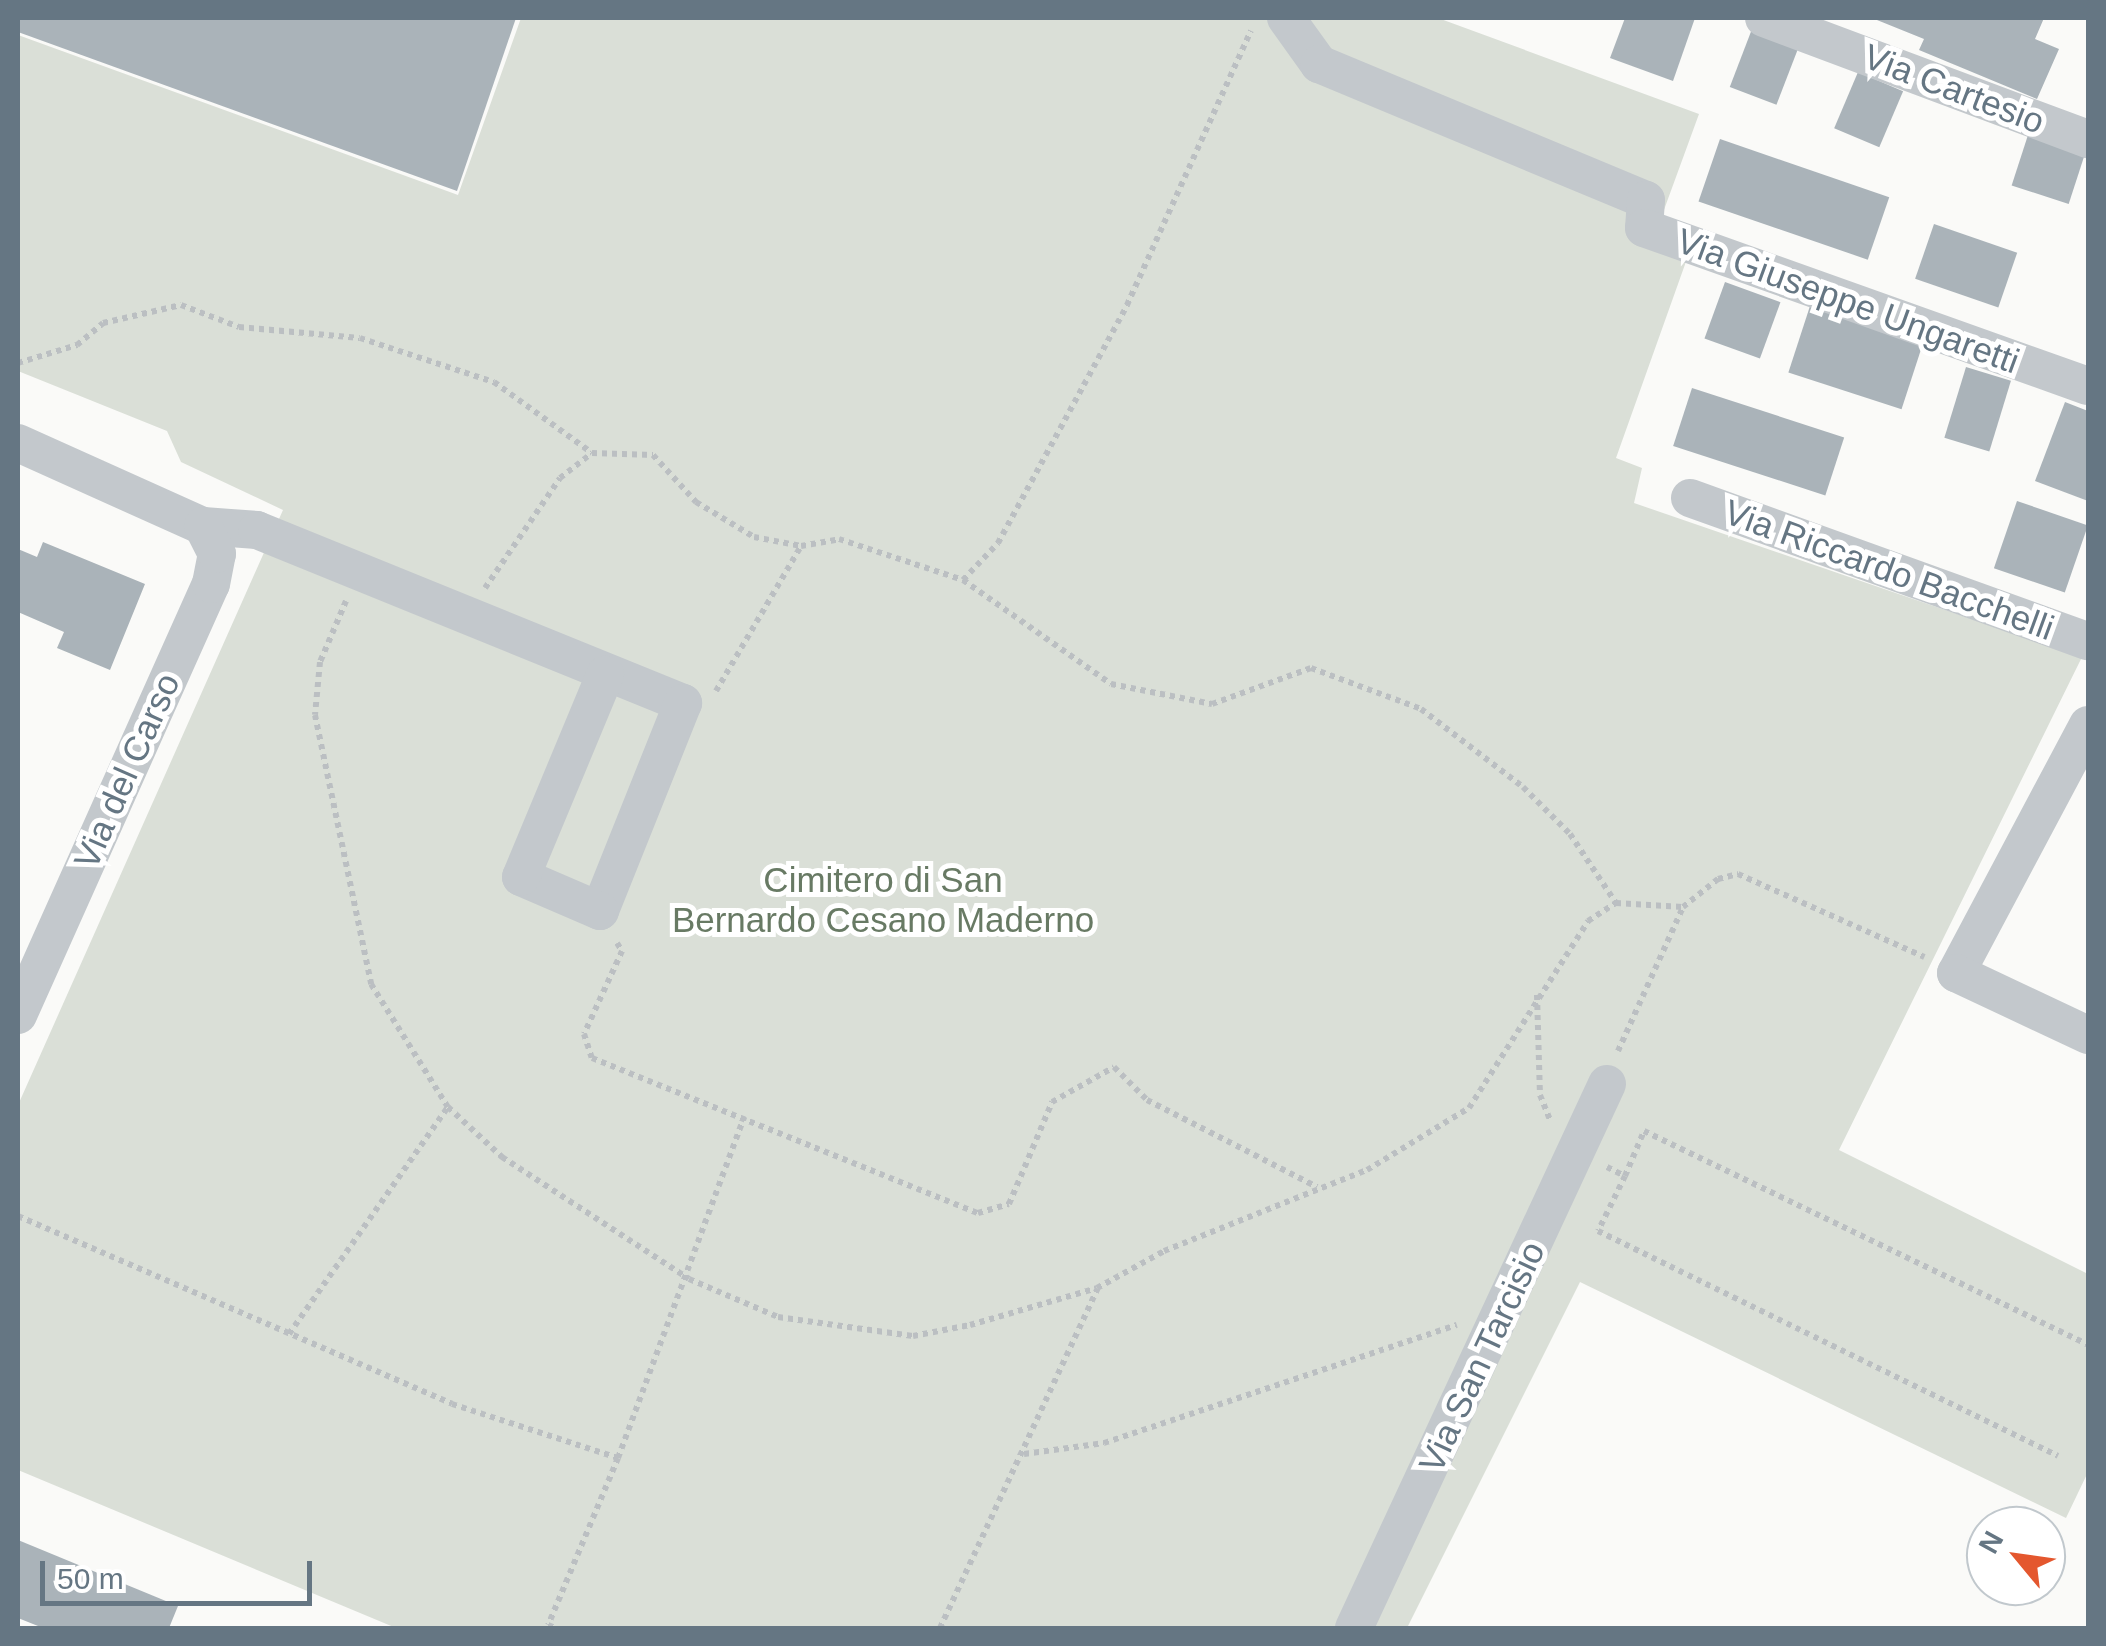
<!DOCTYPE html>
<html>
<head>
<meta charset="utf-8">
<style>
  body { margin:0 }
  #map { position:relative; width:2106px; height:1646px; overflow:hidden; background:#fafaf8; font-family:Helvetica,sans-serif }
  div>[style] { position:absolute }
  [style*='--x'] { left:calc(var(--x)*1px); top:calc(var(--y)*1px); width:calc(var(--w)*1px); rotate:calc(var(--a)*1deg) }
  .green>* { inset:0; background:#dadfd7 }
  .building>* { inset:0; background:#aab3b9; transform-origin:0 0 }
  .path>* { height:6px; margin-top:-3px; transform-origin:0; background:repeating-linear-gradient(90deg,#bbbfc2 0 5px,transparent 0 10px) }
  .minor>* { height:38px; margin:-19px; padding:0 19px; transform-origin:19px; border-radius:19px; background:#c3c8cc }
  span { translate:-50% -50%; white-space:nowrap; text-align:center; line-height:1.15; -webkit-text-stroke:10px #fff; paint-order:stroke }
  .street-label { font-size:35px; color:#657683 }
  .park-label { font-size:35px; color:#687a64 }
  .frame { position:absolute; inset:0; border:20px solid #657683; pointer-events:none }
  .north { position:absolute; left:1966px; top:1506px; width:100px; height:100px; box-sizing:border-box; background:#fff; border:2px solid #c1c8cd; border-radius:50%; rotate:299deg; font-size:28px; font-weight:700; line-height:40px; text-align:center; color:#657683 }
  .north::after { content:''; display:block; margin:auto; width:35px; height:45px; background:#e4572e; clip-path:polygon(50% 0,100% 100%,50% 72%,0 100%) }
  .scale { position:absolute; left:40px; top:1561px; width:272px; height:45px; box-sizing:border-box; border:5px solid #657683; border-top:0; padding-left:12px; font-size:30px; line-height:35px; white-space:nowrap; color:#657683; -webkit-text-stroke:8px #fff; paint-order:stroke }
</style>
</head>
<body>
<div id="map">
  <div class="green">
    <i style="clip-path:polygon(521px 18px,1438px 18px,1699px 114px,1657px 229px,1693px 242px,1616px 458px,1642px 468px,1634px 503px,2082px 657px,1839px 1150px,2088px 1274px,2088px 1472px,2066px 1518px,1580px 1282px,1407px 1628px,396px 1628px,18px 1470px,18px 1105px,283px 510px,181px 462px,167px 431px,18px 371px,18px 35px,458px 195px)"></i>
  </div>
  <div class="building">
    <i style="clip-path:polygon(18px 18px,516px 18px,457px 191px,18px 32px)"></i>
    <i style="clip-path:polygon(1625px 18px,1695px 18px,1673px 81px,1610px 58px)"></i>
    <i style="clip-path:polygon(1872px 18px,2044px 18px,2035px 39px,2059px 49px,2037px 99px,1919px 50px,1924px 39px)"></i>
    <i style="left:1752px;top:29px;width:50px;height:62px;rotate:21deg"></i>
    <i style="left:1858px;top:72px;width:49px;height:61px;rotate:23deg"></i>
    <i style="left:2028px;top:135px;width:60px;height:53px;rotate:18deg"></i>
    <i style="left:1720px;top:139px;width:179px;height:66px;rotate:19deg"></i>
    <i style="left:1934px;top:224px;width:88px;height:58px;rotate:19deg"></i>
    <i style="left:1725px;top:282px;width:59px;height:60px;rotate:20deg"></i>
    <i style="left:1810px;top:306px;width:119px;height:70px;rotate:18deg"></i>
    <i style="left:1966px;top:367px;width:47px;height:74px;rotate:17deg"></i>
    <i style="left:1692px;top:388px;width:160px;height:61px;rotate:18deg"></i>
    <i style="clip-path:polygon(2065px 402px,2088px 411px,2088px 501px,2035px 481px)"></i>
    <i style="left:2017px;top:501px;width:75px;height:71px;rotate:19deg"></i>
    <i style="clip-path:polygon(43px 542px,145px 584px,110px 670px,57px 648px,64px 632px,18px 612px,18px 549px,37px 557px)"></i>
    <i style="clip-path:polygon(18px 1540px,178px 1606px,169px 1628px,43px 1628px,18px 1618px)"></i>
  </div>
  <div class="path">
    <i style="--x:18;--y:363;--w:62;--a:-17"></i>
    <i style="--x:77;--y:345;--w:34;--a:-40"></i>
    <i style="--x:103;--y:323;--w:80;--a:-13"></i>
    <i style="--x:181;--y:305;--w:62;--a:20.8"></i>
    <i style="--x:239;--y:327;--w:121;--a:5.2"></i>
    <i style="--x:360;--y:338;--w:141;--a:18.2"></i>
    <i style="--x:494;--y:382;--w:121;--a:35.9"></i>
    <i style="--x:592;--y:453;--w:61;--a:1.9"></i>
    <i style="--x:653;--y:455;--w:64;--a:47.5"></i>
    <i style="--x:696;--y:502;--w:68;--a:31.1"></i>
    <i style="--x:754;--y:537;--w:48;--a:10.8"></i>
    <i style="--x:801;--y:546;--w:39;--a:-10"></i>
    <i style="--x:839;--y:539;--w:131;--a:18.3"></i>
    <i style="--x:963;--y:580;--w:181;--a:35.1"></i>
    <i style="--x:1111;--y:684;--w:103;--a:11.2"></i>
    <i style="--x:1212;--y:704;--w:105;--a:-20"></i>
    <i style="--x:1311;--y:668;--w:117;--a:20.4"></i>
    <i style="--x:1421;--y:709;--w:128;--a:37.4"></i>
    <i style="--x:1523;--y:787;--w:66;--a:45"></i>
    <i style="--x:1570;--y:834;--w:83;--a:56.3"></i>
    <i style="--x:963;--y:580;--w:51;--a:-46.6"></i>
    <i style="--x:998;--y:543;--w:271;--a:-61.5"></i>
    <i style="--x:1127;--y:305;--w:301;--a:-65.7"></i>
    <i style="--x:485;--y:588;--w:133;--a:-55.7"></i>
    <i style="--x:560;--y:478;--w:41;--a:-38"></i>
    <i style="--x:346;--y:601;--w:66;--a:113.1"></i>
    <i style="--x:320;--y:662;--w:53;--a:95.4"></i>
    <i style="--x:315;--y:715;--w:275;--a:78.2"></i>
    <i style="--x:371;--y:984;--w:145;--a:58"></i>
    <i style="--x:448;--y:1107;--w:74;--a:42.8"></i>
    <i style="--x:502;--y:1157;--w:223;--a:33.1"></i>
    <i style="--x:689;--y:1279;--w:97;--a:23.1"></i>
    <i style="--x:778;--y:1317;--w:136;--a:8"></i>
    <i style="--x:913;--y:1336;--w:58;--a:-10.9"></i>
    <i style="--x:970;--y:1325;--w:132;--a:-16.2"></i>
    <i style="--x:1097;--y:1288;--w:77;--a:-28.9"></i>
    <i style="--x:1164;--y:1251;--w:219;--a:-21.8"></i>
    <i style="--x:1367;--y:1170;--w:119;--a:-31.3"></i>
    <i style="--x:1469;--y:1108;--w:222;--a:-57.5"></i>
    <i style="--x:1588;--y:921;--w:33;--a:-33"></i>
    <i style="--x:1616;--y:903;--w:67;--a:3.4"></i>
    <i style="--x:716;--y:691;--w:168;--a:-59.6"></i>
    <i style="--x:617;--y:943;--w:9;--a:58"></i>
    <i style="--x:622;--y:951;--w:91;--a:114.6"></i>
    <i style="--x:584;--y:1034;--w:25;--a:72"></i>
    <i style="--x:592;--y:1058;--w:416;--a:21.9"></i>
    <i style="--x:978;--y:1213;--w:32;--a:-16"></i>
    <i style="--x:1009;--y:1204;--w:111;--a:-67.1"></i>
    <i style="--x:1052;--y:1102;--w:71;--a:-29.4"></i>
    <i style="--x:1114;--y:1067;--w:47;--a:45"></i>
    <i style="--x:1147;--y:1100;--w:191;--a:27.1"></i>
    <i style="--x:1537;--y:995;--w:100;--a:88.3"></i>
    <i style="--x:1540;--y:1095;--w:27;--a:68"></i>
    <i style="--x:1618;--y:1051;--w:158;--a:-65.7"></i>
    <i style="--x:1683;--y:907;--w:45;--a:-38.7"></i>
    <i style="--x:1718;--y:879;--w:21;--a:-14"></i>
    <i style="--x:1738;--y:874;--w:204;--a:24"></i>
    <i style="--x:1607;--y:1167;--w:20;--a:27"></i>
    <i style="--x:1625;--y:1176;--w:61;--a:116.1"></i>
    <i style="--x:1598;--y:1231;--w:512;--a:26.06"></i>
    <i style="--x:1625;--y:1176;--w:49;--a:-67.1"></i>
    <i style="--x:1644;--y:1131;--w:493;--a:25.7"></i>
    <i style="--x:18;--y:1216;--w:473;--a:23.4"></i>
    <i style="--x:452;--y:1404;--w:175;--a:18"></i>
    <i style="--x:618;--y:1458;--w:181;--a:112.7"></i>
    <i style="--x:548;--y:1625;--w:8;--a:23"></i>
    <i style="--x:289;--y:1334;--w:277;--a:-55"></i>
    <i style="--x:1024;--y:1454;--w:81;--a:-7.8"></i>
    <i style="--x:1104;--y:1443;--w:372;--a:-18.5"></i>
    <i style="--x:618;--y:1458;--w:364;--a:-69.7"></i>
    <i style="--x:940;--y:1628;--w:374;--a:-65.1"></i>
  </div>
  <div class="minor">
    <i style="--x:1286;--y:18;--w:57;--a:54.3"></i>
    <i style="--x:1319;--y:64;--w:354;--a:22.6"></i>
    <i style="--x:1646;--y:200;--w:28;--a:94"></i>
    <i style="--x:1644;--y:228;--w:471;--a:19.6"></i>
    <i style="--x:1764;--y:18;--w:346;--a:20.5"></i>
    <i style="--x:18;--y:443;--w:203;--a:24.2"></i>
    <i style="--x:203;--y:526;--w:54;--a:4.2"></i>
    <i style="--x:257;--y:530;--w:460;--a:22.1"></i>
    <i style="--x:683;--y:703;--w:224;--a:111.8"></i>
    <i style="--x:600;--y:911;--w:86;--a:-156.7"></i>
    <i style="--x:521;--y:877;--w:219;--a:-67.4"></i>
    <i style="--x:1690;--y:498;--w:423;--a:19.8"></i>
    <i style="--x:2088;--y:725;--w:281;--a:118"></i>
    <i style="--x:1956;--y:973;--w:146;--a:25.2"></i>
    <i style="--x:18;--y:1015;--w:472;--a:-65.9"></i>
    <i style="--x:211;--y:584;--w:31;--a:-79"></i>
    <i style="--x:217;--y:554;--w:31;--a:-117"></i>
    <i style="--x:1354;--y:1628;--w:600;--a:-65.06"></i>
  </div>
  <div class="street-label">
    <span style="left:1954px;top:89px;rotate:21deg">Via Cartesio</span>
    <span style="left:1848px;top:301px;rotate:20deg">Via Giuseppe Ungaretti</span>
    <span style="left:1889px;top:570px;rotate:20deg">Via Riccardo Bacchelli</span>
    <span style="left:127px;top:771px;rotate:-66deg">Via del Carso</span>
    <span style="left:1482px;top:1357px;rotate:-65deg">Via San Tarcisio</span>
  </div>
  <div class="park-label">
    <span style="left:883px;top:900px">Cimitero di San<br>Bernardo Cesano Maderno</span>
  </div>
  <div class="frame"></div>
  <div class="north">N</div>
  <div class="scale">50 m</div>
</div>
</body>
</html>
